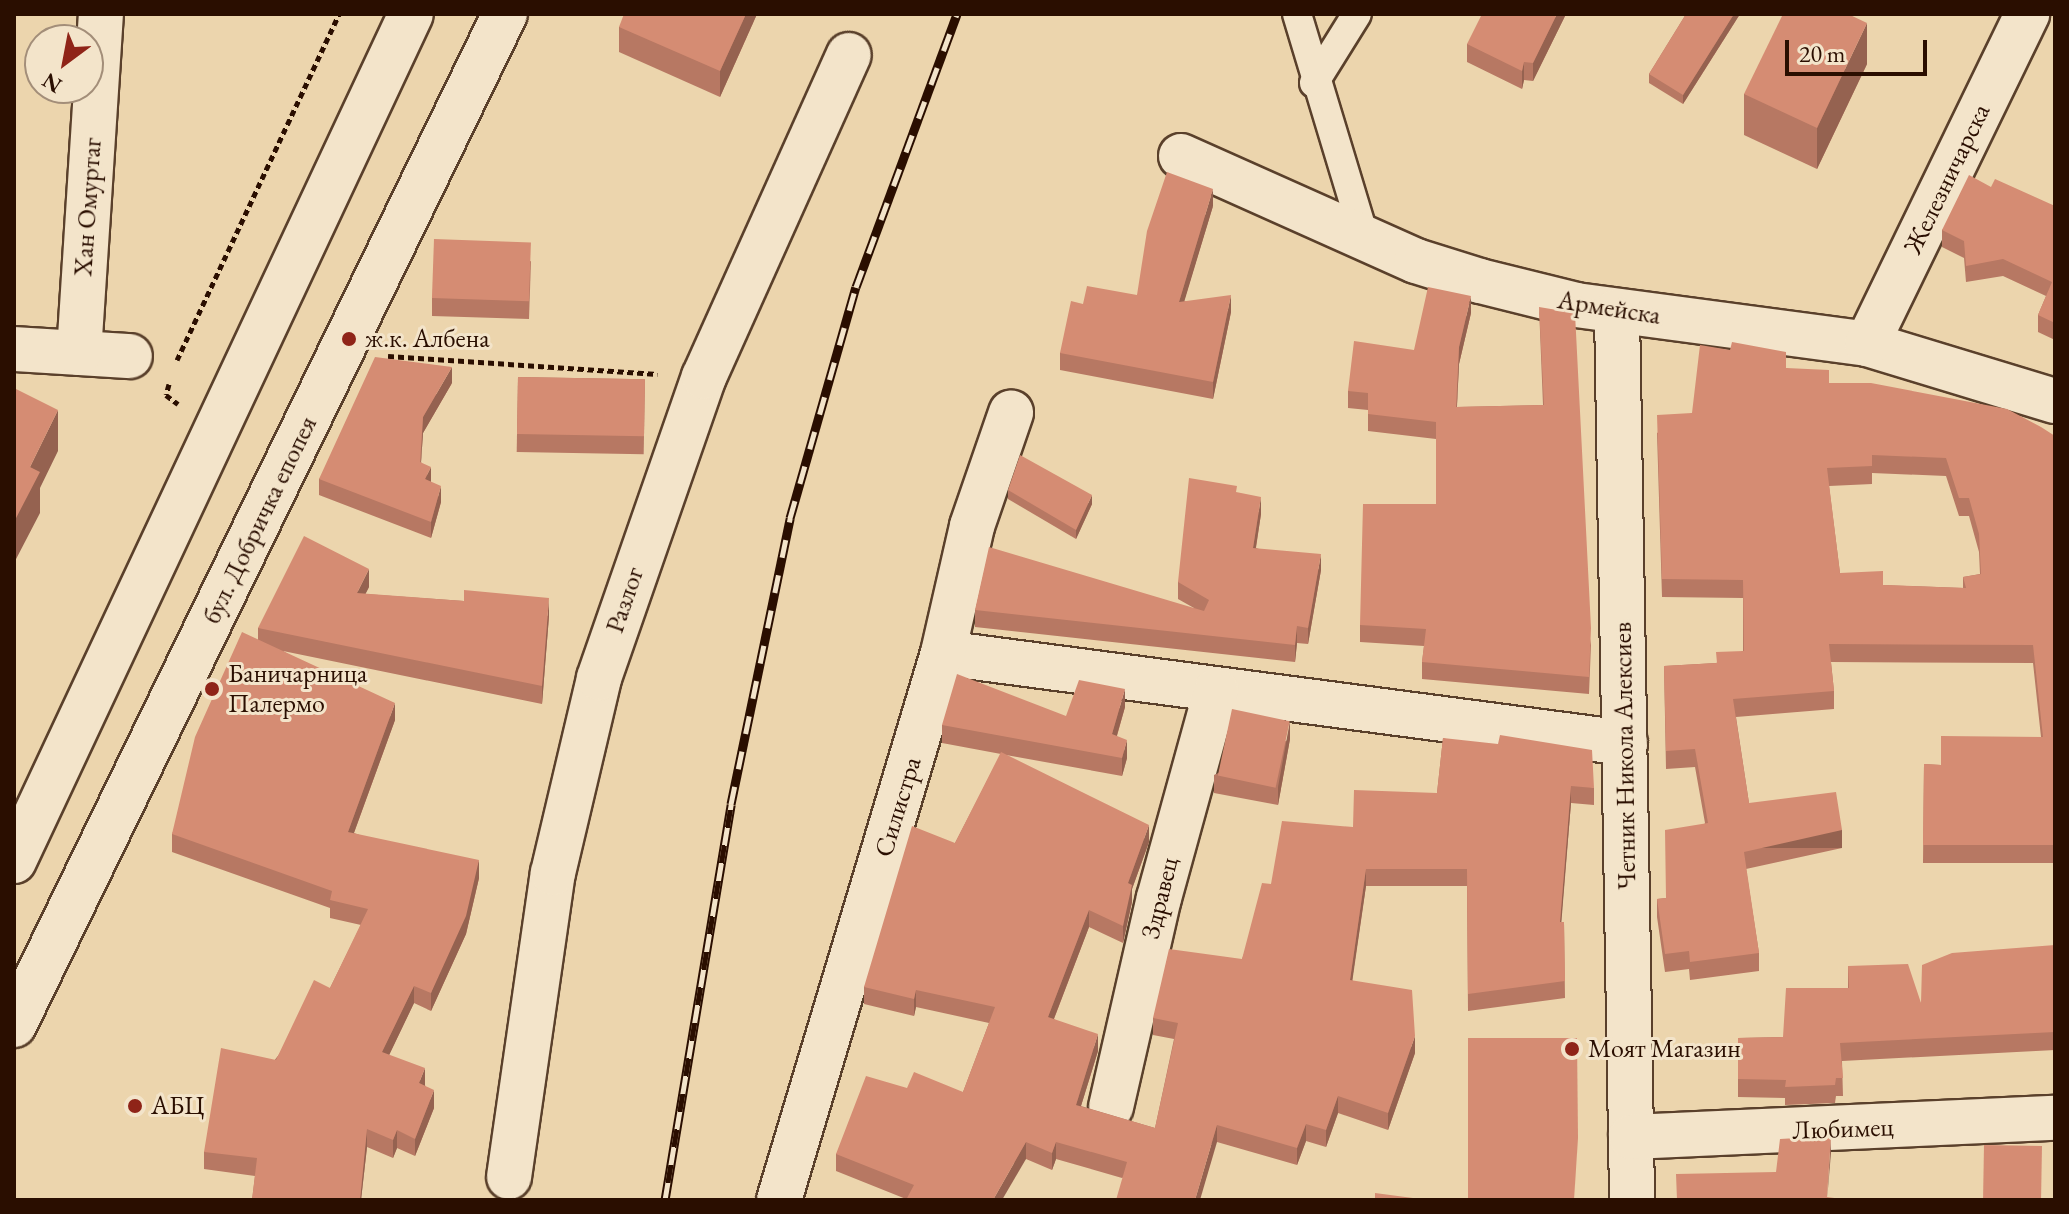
<!DOCTYPE html>
<html>
<head>
<meta charset="utf-8">
<style>
  body { margin:0 }
  #map { position:relative; width:2069px; height:1214px; overflow:hidden; background:#ecd5ad; font-family:"EB Garamond",serif }
  div>[style] { position:absolute }
  [style*='--x'] { left:calc(var(--x)*1px); top:calc(var(--y)*1px); width:calc(var(--w)*1px); rotate:calc(var(--a)*1deg) }
  .path>* { height:5px; margin-top:-2.5px; transform-origin:0; background:repeating-linear-gradient(90deg,#2a0e00 0 6px,transparent 0 10px) }
  .roads { filter:drop-shadow(2px 0 #5a402b) drop-shadow(-2px 0 #5a402b) drop-shadow(0 2px #5a402b) drop-shadow(0 -2px #5a402b) }
  .service>* { height:28px; margin:-14px; padding:0 14px; transform-origin:14px; border-radius:14px; background:#f3e4ca }
  .minor>* { height:44px; margin:-22px; padding:0 22px; transform-origin:22px; border-radius:22px; background:#f3e4ca }
  .secondary>* { height:44px; margin:-22px; padding:0 22px; transform-origin:22px; border-radius:22px; background:#f3e4ca }
  .rail>* { height:9px; margin-top:-4.5px; transform-origin:0; background:repeating-linear-gradient(90deg,#f3e4ca 0 18px,#2a0e00 0 36px); box-sizing:border-box; border-block:2px solid #2a0e00 }
  .wall>* { inset:0; background:#b77863; transform-origin:0 0 }
  .shaded-wall>* { inset:0; background:#956250; transform-origin:0 0 }
  .building>* { inset:0; background:#d58c73; transform-origin:0 0 }
  .dots>* { width:22px; height:22px; translate:-50% -50%; box-sizing:border-box; border:4px solid #f3e4ca; border-radius:50% }
  span { translate:-50% -50%; white-space:nowrap; text-align:center; line-height:1.15; -webkit-text-stroke:6px #f3e4ca; paint-order:stroke }
  .street-label { font-size:26px; color:#2a0e00 }
  .poi-label { font-size:26px; color:#2a0e00 }
  .left { translate:0 -50%; text-align:left }
  .frame { position:absolute; inset:0; border:16px solid #2a0e00; pointer-events:none }
  .north { position:absolute; left:24px; top:24px; width:80px; height:80px; box-sizing:border-box; background:#f3e4ca; border:2px solid #a38e79; border-radius:50%; rotate:212deg; font-size:22px; font-weight:700; line-height:32px; text-align:center; color:#2a0e00 }
  .north::after { content:''; display:block; margin:auto; width:28px; height:36px; background:#8f2418; clip-path:polygon(50% 0,100% 100%,50% 72%,0 100%) }
  .scale { position:absolute; left:1785px; top:40px; width:142px; height:36px; box-sizing:border-box; border:4px solid #2a0e00; border-top:0; padding-left:10px; font-size:24px; line-height:28px; white-space:nowrap; color:#2a0e00; -webkit-text-stroke:6px #f3e4ca; paint-order:stroke }
</style>
</head>
<body>
<div id="map">
  <div class="path">
    <i style="--x:388;--y:356;--w:270;--a:3.8"></i>
    <i style="--x:177;--y:360;--w:382;--a:-64.9"></i>
    <i style="--x:169;--y:384;--w:11;--a:105"></i>
    <i style="--x:166;--y:395;--w:15;--a:37"></i>
  </div>
  <div class="roads">
    <div class="service">
      <i style="--x:1297;--y:14;--w:232;--a:73.2"></i>
      <i style="--x:1314;--y:83;--w:81;--a:-58.1"></i>
    </div>
    <div class="minor">
      <i style="--x:1181;--y:156;--w:257;--a:24.1"></i>
      <i style="--x:1416;--y:261;--w:67;--a:17.4"></i>
      <i style="--x:1480;--y:281;--w:99;--a:14"></i>
      <i style="--x:1576;--y:305;--w:294;--a:7.6"></i>
      <i style="--x:1867;--y:344;--w:196;--a:16.9"></i>
      <i style="--x:1617;--y:311;--w:889;--a:89.03"></i>
      <i style="--x:1867;--y:344;--w:367;--a:-64.1"></i>
      <i style="--x:14;--y:349;--w:116;--a:3.5"></i>
      <i style="--x:79;--y:353;--w:340;--a:-86.3"></i>
      <i style="--x:943;--y:653;--w:688;--a:7.52"></i>
      <i style="--x:1111;--y:1107;--w:214;--a:-77.1"></i>
      <i style="--x:1159;--y:898;--w:215;--a:-74.6"></i>
      <i style="--x:1631;--y:1137;--w:424;--a:-2.6"></i>
      <i style="--x:509;--y:1177;--w:307;--a:-81.8"></i>
      <i style="--x:553;--y:873;--w:200;--a:-76.7"></i>
      <i style="--x:599;--y:678;--w:319;--a:-70.8"></i>
      <i style="--x:704;--y:377;--w:353;--a:-65.8"></i>
      <i style="--x:779;--y:1200;--w:571;--a:-73.31"></i>
      <i style="--x:943;--y:653;--w:130;--a:-77.1"></i>
      <i style="--x:972;--y:526;--w:120;--a:-71"></i>
    </div>
    <div class="secondary">
      <i style="--x:14;--y:861;--w:935;--a:-64.89"></i>
      <i style="--x:14;--y:1025;--w:1124;--a:-64.1"></i>
    </div>
  </div>
  <div class="rail">
    <i style="--x:665;--y:1200;--w:401;--a:-80.5"></i>
    <i style="--x:731;--y:804;--w:292;--a:-78.3"></i>
    <i style="--x:790;--y:518;--w:240;--a:-74.1"></i>
    <i style="--x:856;--y:287;--w:291;--a:-69.7"></i>
  </div>
  <div class="wall">
    <i style="clip-path:polygon(757px 14px,720px 97px,619px 52px,619px 27px)"></i>
    <i style="clip-path:polygon(1566px 14px,1533px 81px,1524px 80px,1522px 89px,1467px 62px,1467px 44px)"></i>
    <i style="clip-path:polygon(1686px 14px,1740px 14px,1683px 104px,1649px 83px,1649px 74px)"></i>
    <i style="clip-path:polygon(1867px 64px,1817px 169px,1744px 135px,1744px 94px)"></i>
    <i style="clip-path:polygon(1991px 187px,2055px 206px,2055px 340px,2038px 332px,2038px 315px,2046px 296px,2003px 276px,1966px 282px,1964px 258px,1942px 247px,1942px 230px)"></i>
    <i style="clip-path:polygon(1213px 206px,1184px 301px,1231px 312px,1213px 399px,1060px 370px,1060px 353px,1137px 295px)"></i>
    <i style="clip-path:polygon(531px 261px,529px 319px,432px 316px,432px 298px)"></i>
    <i style="clip-path:polygon(1539px 307px,1591px 645px,1589px 694px,1422px 679px,1422px 662px,1424px 646px,1360px 642px,1360px 625px,1436px 504px,1436px 439px,1368px 431px,1368px 410px,1348px 408px,1348px 391px,1414px 350px,1471px 313px,1459px 364px,1457px 407px,1543px 405px)"></i>
    <i style="clip-path:polygon(evenodd,1786px 368px,1829px 383px,2055px 436px,2055px 863px,1923px 863px,1924px 764px,1941px 765px,2041px 737px,2033px 663px,1831px 662px,1834px 691px,1834px 709px,1736px 717px,1749px 803px,1842px 848px,1746px 869px,1759px 953px,1759px 971px,1690px 980px,1689px 969px,1665px 972px,1657px 917px,1657px 899px,1666px 898px,1705px 823px,1695px 767px,1666px 769px,1664px 666px,1716px 663px,1743px 651px,1743px 598px,1662px 597px,1657px 433px,1692px 413px,1786px 368px,1872px 473px,1946px 476px,1959px 516px,1969px 516px,1979px 552px,1980px 574px,1963px 577px,1963px 588px,1883px 585px,1840px 573px,1829px 486px,1872px 484px,1872px 473px)"></i>
    <i style="left:518px;top:377px;width:127px;height:75px;rotate:1deg"></i>
    <i style="clip-path:polygon(452px 383px,423px 433px,421px 462px,441px 502px,431px 538px,319px 495px,319px 479px)"></i>
    <i style="clip-path:polygon(1008px 490px,1092px 504px,1076px 539px,1008px 499px)"></i>
    <i style="clip-path:polygon(1237px 493px,1261px 514px,1256px 548px,1321px 570px,1308px 644px,1297px 643px,1295px 662px,975px 627px,975px 610px,1194px 608px,1178px 599px,1178px 582px)"></i>
    <i style="clip-path:polygon(369px 587px,365px 594px,464px 601px,549px 616px,542px 704px,283px 651px,395px 720px,354px 833px,479px 878px,466px 934px,431px 1011px,414px 1003px,389px 1055px,425px 1085px,434px 1108px,415px 1156px,397px 1148px,393px 1158px,367px 1147px,361px 1200px,252px 1200px,255px 1176px,204px 1169px,204px 1152px,330px 988px,361px 925px,330px 918px,330px 908px,172px 852px,172px 834px,258px 639px,258px 628px)"></i>
    <i style="clip-path:polygon(1125px 707px,1117px 736px,1127px 758px,1122px 776px,1006px 755px,1149px 842px,1132px 889px,1132px 902px,1123px 943px,1089px 927px,1054px 1019px,1098px 1051px,1081px 1106px,1155px 1128px,1174px 1039px,1153px 1035px,1153px 1018px,1242px 959px,1271px 884px,1353px 827px,1437px 793px,1443px 738px,1594px 788px,1594px 805px,1571px 803px,1561px 922px,1564px 922px,1565px 998px,1468px 1011px,1467px 886px,1366px 886px,1352px 980px,1415px 1053px,1388px 1130px,1338px 1113px,1326px 1147px,1306px 1141px,1297px 1165px,1217px 1142px,1122px 1178px,1056px 1159px,1052px 1170px,1026px 1159px,906px 1199px,836px 1171px,836px 1154px,907px 1088px,963px 1092px,989px 1023px,916px 1007px,914px 1016px,864px 1004px,864px 987px,955px 843px,1001px 754px,942px 743px,942px 725px,1066px 716px)"></i>
    <i style="clip-path:polygon(1290px 739px,1278px 805px,1214px 793px,1214px 775px)"></i>
    <i style="clip-path:polygon(2055px 945px,2055px 1050px,1842px 1061px,1843px 1096px,1836px 1096px,1835px 1103px,1785px 1105px,1785px 1098px,1738px 1097px,1738px 1038px,1783px 1037px,1848px 988px,1848px 966px,1921px 1003px)"></i>
  </div>
  <div class="shaded-wall">
    <i style="clip-path:polygon(746px 14px,757px 14px,720px 97px,720px 71px)"></i>
    <i style="clip-path:polygon(1557px 14px,1566px 14px,1533px 81px,1533px 63px)"></i>
    <i style="clip-path:polygon(1734px 14px,1740px 14px,1683px 104px,1683px 95px)"></i>
    <i style="clip-path:polygon(1867px 23px,1867px 64px,1817px 169px,1817px 128px)"></i>
    <i style="clip-path:polygon(1524px 62px,1524px 80px,1522px 89px,1522px 71px)"></i>
    <i style="clip-path:polygon(1213px 189px,1213px 206px,1179px 319px,1179px 302px)"></i>
    <i style="clip-path:polygon(1231px 295px,1231px 312px,1213px 399px,1213px 382px)"></i>
    <i style="clip-path:polygon(1471px 296px,1471px 313px,1459px 364px,1456px 424px,1459px 347px)"></i>
    <i style="clip-path:polygon(452px 367px,452px 383px,423px 433px,420px 478px,423px 417px)"></i>
    <i style="clip-path:polygon(58px 410px,58px 451px,40px 488px,40px 513px,14px 563px,14px 522px,30px 467px)"></i>
    <i style="clip-path:polygon(431px 467px,431px 483px,425px 479px)"></i>
    <i style="clip-path:polygon(441px 486px,441px 502px,431px 538px,431px 522px)"></i>
    <i style="clip-path:polygon(1092px 495px,1092px 504px,1076px 539px,1076px 530px)"></i>
    <i style="clip-path:polygon(1261px 497px,1261px 514px,1253px 565px,1253px 548px)"></i>
    <i style="clip-path:polygon(1321px 554px,1321px 570px,1308px 644px,1308px 628px)"></i>
    <i style="clip-path:polygon(369px 569px,369px 587px,357px 611px,357px 593px)"></i>
    <i style="clip-path:polygon(549px 598px,549px 616px,542px 704px,542px 686px)"></i>
    <i style="clip-path:polygon(1297px 626px,1297px 643px,1295px 662px,1295px 645px)"></i>
    <i style="clip-path:polygon(1125px 689px,1125px 707px,1112px 752px,1112px 734px)"></i>
    <i style="clip-path:polygon(395px 703px,395px 720px,348px 849px,348px 832px)"></i>
    <i style="clip-path:polygon(1290px 721px,1290px 739px,1278px 805px,1278px 787px)"></i>
    <i style="clip-path:polygon(1127px 740px,1127px 758px,1122px 776px,1122px 758px)"></i>
    <i style="clip-path:polygon(1571px 786px,1571px 803px,1560px 939px,1560px 922px)"></i>
    <i style="clip-path:polygon(1149px 825px,1149px 842px,1132px 889px,1132px 902px,1123px 943px,1123px 926px,1128px 883px)"></i>
    <i style="left:1842px;top:830px;width:18px;height:100px;rotate:90deg"></i>
    <i style="clip-path:polygon(479px 860px,479px 878px,466px 934px,431px 1011px,431px 993px)"></i>
    <i style="clip-path:polygon(1366px 869px,1366px 886px,1350px 997px,1350px 980px)"></i>
    <i style="clip-path:polygon(1089px 910px,1089px 927px,1048px 1034px,1048px 1017px)"></i>
    <i style="clip-path:polygon(414px 986px,414px 1003px,382px 1070px,382px 1052px)"></i>
    <i style="clip-path:polygon(916px 990px,916px 1007px,914px 1016px,914px 999px)"></i>
    <i style="clip-path:polygon(1098px 1034px,1098px 1051px,1076px 1122px,1076px 1105px)"></i>
    <i style="clip-path:polygon(1415px 1036px,1415px 1053px,1388px 1130px,1388px 1113px)"></i>
    <i style="clip-path:polygon(425px 1068px,425px 1086px,419px 1083px)"></i>
    <i style="clip-path:polygon(434px 1090px,434px 1108px,415px 1156px,415px 1139px)"></i>
    <i style="clip-path:polygon(1338px 1096px,1338px 1113px,1326px 1147px,1326px 1130px)"></i>
    <i style="clip-path:polygon(1306px 1124px,1306px 1141px,1297px 1165px,1297px 1148px)"></i>
    <i style="clip-path:polygon(1217px 1125px,1217px 1142px,1200px 1200px,1195px 1200px)"></i>
    <i style="clip-path:polygon(367px 1129px,367px 1147px,361px 1200px,360px 1200px)"></i>
    <i style="clip-path:polygon(397px 1130px,397px 1148px,393px 1158px,393px 1140px)"></i>
    <i style="clip-path:polygon(1831px 1136px,1831px 1153px,1827px 1200px)"></i>
    <i style="clip-path:polygon(1026px 1142px,1026px 1159px,1002px 1200px,993px 1200px)"></i>
    <i style="clip-path:polygon(1056px 1142px,1056px 1159px,1052px 1170px,1052px 1153px)"></i>
  </div>
  <div class="building">
    <i style="clip-path:polygon(624px 14px,746px 14px,720px 71px,619px 27px)"></i>
    <i style="clip-path:polygon(1482px 14px,1557px 14px,1533px 63px,1524px 62px,1522px 71px,1467px 44px)"></i>
    <i style="clip-path:polygon(1686px 14px,1734px 14px,1683px 95px,1649px 74px)"></i>
    <i style="clip-path:polygon(1783px 14px,1848px 14px,1867px 23px,1817px 128px,1744px 94px)"></i>
    <i style="clip-path:polygon(1167px 172px,1213px 189px,1179px 302px,1231px 295px,1213px 382px,1060px 353px,1071px 301px,1083px 304px,1087px 286px,1137px 295px,1147px 231px)"></i>
    <i style="clip-path:polygon(1969px 175px,1991px 187px,1995px 179px,2055px 206px,2055px 323px,2038px 315px,2052px 282px,2003px 259px,1966px 266px,1964px 241px,1942px 230px)"></i>
    <i style="left:434px;top:239px;width:97px;height:59px;rotate:2deg"></i>
    <i style="clip-path:polygon(1428px 287px,1471px 296px,1459px 347px,1456px 407px,1544px 405px,1539px 307px,1575px 313px,1591px 628px,1589px 677px,1422px 662px,1426px 629px,1360px 625px,1363px 504px,1436px 504px,1436px 422px,1368px 414px,1368px 393px,1348px 391px,1354px 341px,1414px 350px)"></i>
    <i style="clip-path:polygon(evenodd,1732px 342px,1786px 352px,1786px 368px,1829px 370px,1829px 383px,1871px 383px,2007px 409px,2041px 427px,2055px 436px,2055px 845px,1923px 845px,1924px 764px,1941px 765px,1941px 736px,2043px 737px,2033px 645px,1829px 644px,1834px 691px,1733px 699px,1749px 803px,1836px 792px,1842px 830px,1744px 852px,1759px 953px,1690px 962px,1689px 951px,1665px 954px,1657px 899px,1666px 898px,1665px 830px,1708px 823px,1695px 749px,1666px 751px,1664px 666px,1717px 663px,1716px 652px,1744px 651px,1743px 580px,1662px 579px,1657px 415px,1692px 413px,1700px 345px,1730px 350px,1732px 342px,1872px 455px,1946px 458px,1959px 498px,1969px 498px,1979px 534px,1981px 574px,1963px 577px,1966px 588px,1883px 585px,1883px 571px,1840px 573px,1827px 468px,1872px 466px,1872px 455px)"></i>
    <i style="clip-path:polygon(375px 357px,452px 367px,423px 417px,420px 462px,431px 467px,425px 479px,441px 486px,431px 522px,319px 479px)"></i>
    <i style="left:518px;top:377px;width:127px;height:57px;rotate:1deg"></i>
    <i style="clip-path:polygon(14px 388px,58px 410px,30px 467px,40px 472px,14px 522px)"></i>
    <i style="clip-path:polygon(1020px 455px,1092px 495px,1076px 530px,1008px 490px)"></i>
    <i style="clip-path:polygon(1189px 478px,1237px 486px,1236px 492px,1261px 497px,1253px 548px,1321px 554px,1308px 628px,1297px 626px,1295px 645px,975px 610px,989px 547px,1204px 611px,1209px 600px,1178px 582px)"></i>
    <i style="clip-path:polygon(304px 536px,369px 569px,357px 593px,464px 601px,464px 590px,549px 598px,542px 686px,258px 628px)"></i>
    <i style="clip-path:polygon(242px 632px,395px 703px,348px 832px,479px 860px,466px 916px,431px 993px,414px 986px,382px 1052px,425px 1068px,419px 1083px,434px 1090px,415px 1139px,397px 1130px,393px 1140px,367px 1129px,360px 1200px,252px 1200px,257px 1158px,204px 1152px,221px 1048px,276px 1060px,314px 980px,330px 988px,368px 909px,330px 900px,332px 891px,172px 834px,195px 737px)"></i>
    <i style="clip-path:polygon(957px 674px,1066px 716px,1079px 680px,1125px 689px,1112px 734px,1127px 740px,1122px 758px,942px 725px)"></i>
    <i style="left:1232px;top:709px;width:59px;height:68px;rotate:12deg"></i>
    <i style="clip-path:polygon(1500px 735px,1592px 750px,1594px 788px,1571px 786px,1560px 922px,1564px 922px,1565px 981px,1468px 994px,1467px 869px,1366px 869px,1350px 980px,1412px 990px,1415px 1036px,1388px 1113px,1338px 1096px,1326px 1130px,1306px 1124px,1297px 1148px,1217px 1125px,1195px 1200px,1116px 1200px,1127px 1162px,1056px 1142px,1052px 1153px,1026px 1142px,993px 1200px,906px 1200px,914px 1185px,836px 1154px,866px 1076px,907px 1088px,914px 1072px,963px 1092px,995px 1007px,916px 990px,914px 999px,864px 987px,912px 826px,955px 843px,1001px 752px,1149px 825px,1128px 883px,1132px 885px,1123px 926px,1089px 910px,1048px 1017px,1098px 1034px,1076px 1105px,1155px 1128px,1178px 1023px,1153px 1018px,1169px 949px,1242px 959px,1262px 883px,1271px 884px,1282px 821px,1353px 827px,1354px 790px,1437px 793px,1443px 738px,1498px 744px)"></i>
    <i style="clip-path:polygon(2055px 945px,2055px 1032px,1840px 1043px,1843px 1078px,1836px 1078px,1835px 1085px,1785px 1087px,1786px 1080px,1738px 1079px,1738px 1038px,1783px 1037px,1786px 988px,1849px 988px,1848px 966px,1908px 964px,1921px 1003px,1922px 965px,1952px 953px)"></i>
    <i style="clip-path:polygon(1468px 1038px,1577px 1038px,1578px 1138px,1574px 1200px,1468px 1200px)"></i>
    <i style="clip-path:polygon(1831px 1136px,1827px 1197px,1849px 1200px,1677px 1200px,1676px 1174px,1776px 1172px,1780px 1139px)"></i>
    <i style="left:1984px;top:1145px;width:58px;height:55px;rotate:1deg"></i>
    <i style="clip-path:polygon(1375px 1193px,1428px 1200px,1375px 1200px)"></i>
  </div>
  <div class="dots">
    <i style="left:349px;top:339px;background:#8f2418"></i>
    <i style="left:212px;top:689px;background:#8f2418"></i>
    <i style="left:1572px;top:1049px;background:#8f2418"></i>
    <i style="left:135px;top:1106px;background:#8f2418"></i>
  </div>
  <div class="street-label">
    <span style="left:1947px;top:179px;rotate:-64deg">Железничарска</span>
    <span style="left:88px;top:207px;rotate:-86deg">Хан Омуртаг</span>
    <span style="left:1609px;top:308px;rotate:9deg">Армейска</span>
    <span style="left:260px;top:520px;rotate:-64deg">бул. Добричка епопея</span>
    <span style="left:625px;top:600px;rotate:-71deg">Разлог</span>
    <span style="left:1625px;top:756px;rotate:-91deg">Четник Никола Алексиев</span>
    <span style="left:898px;top:807px;rotate:-73deg">Силистра</span>
    <span style="left:1160px;top:898px;rotate:-76deg">Здравец</span>
    <span style="left:1843px;top:1129px;rotate:-2deg">Любимец</span>
  </div>
  <div class="poi-label">
    <span class="left" style="left:365px;top:339px">ж.к. Албена</span>
    <span class="left" style="left:228px;top:689px">Баничарница<br>Палермо</span>
    <span class="left" style="left:1588px;top:1049px">Моят Магазин</span>
    <span class="left" style="left:151px;top:1106px">АБЦ</span>
  </div>
  <div class="frame"></div>
  <div class="north">N</div>
  <div class="scale">20 m</div>
</div>
</body>
</html>
